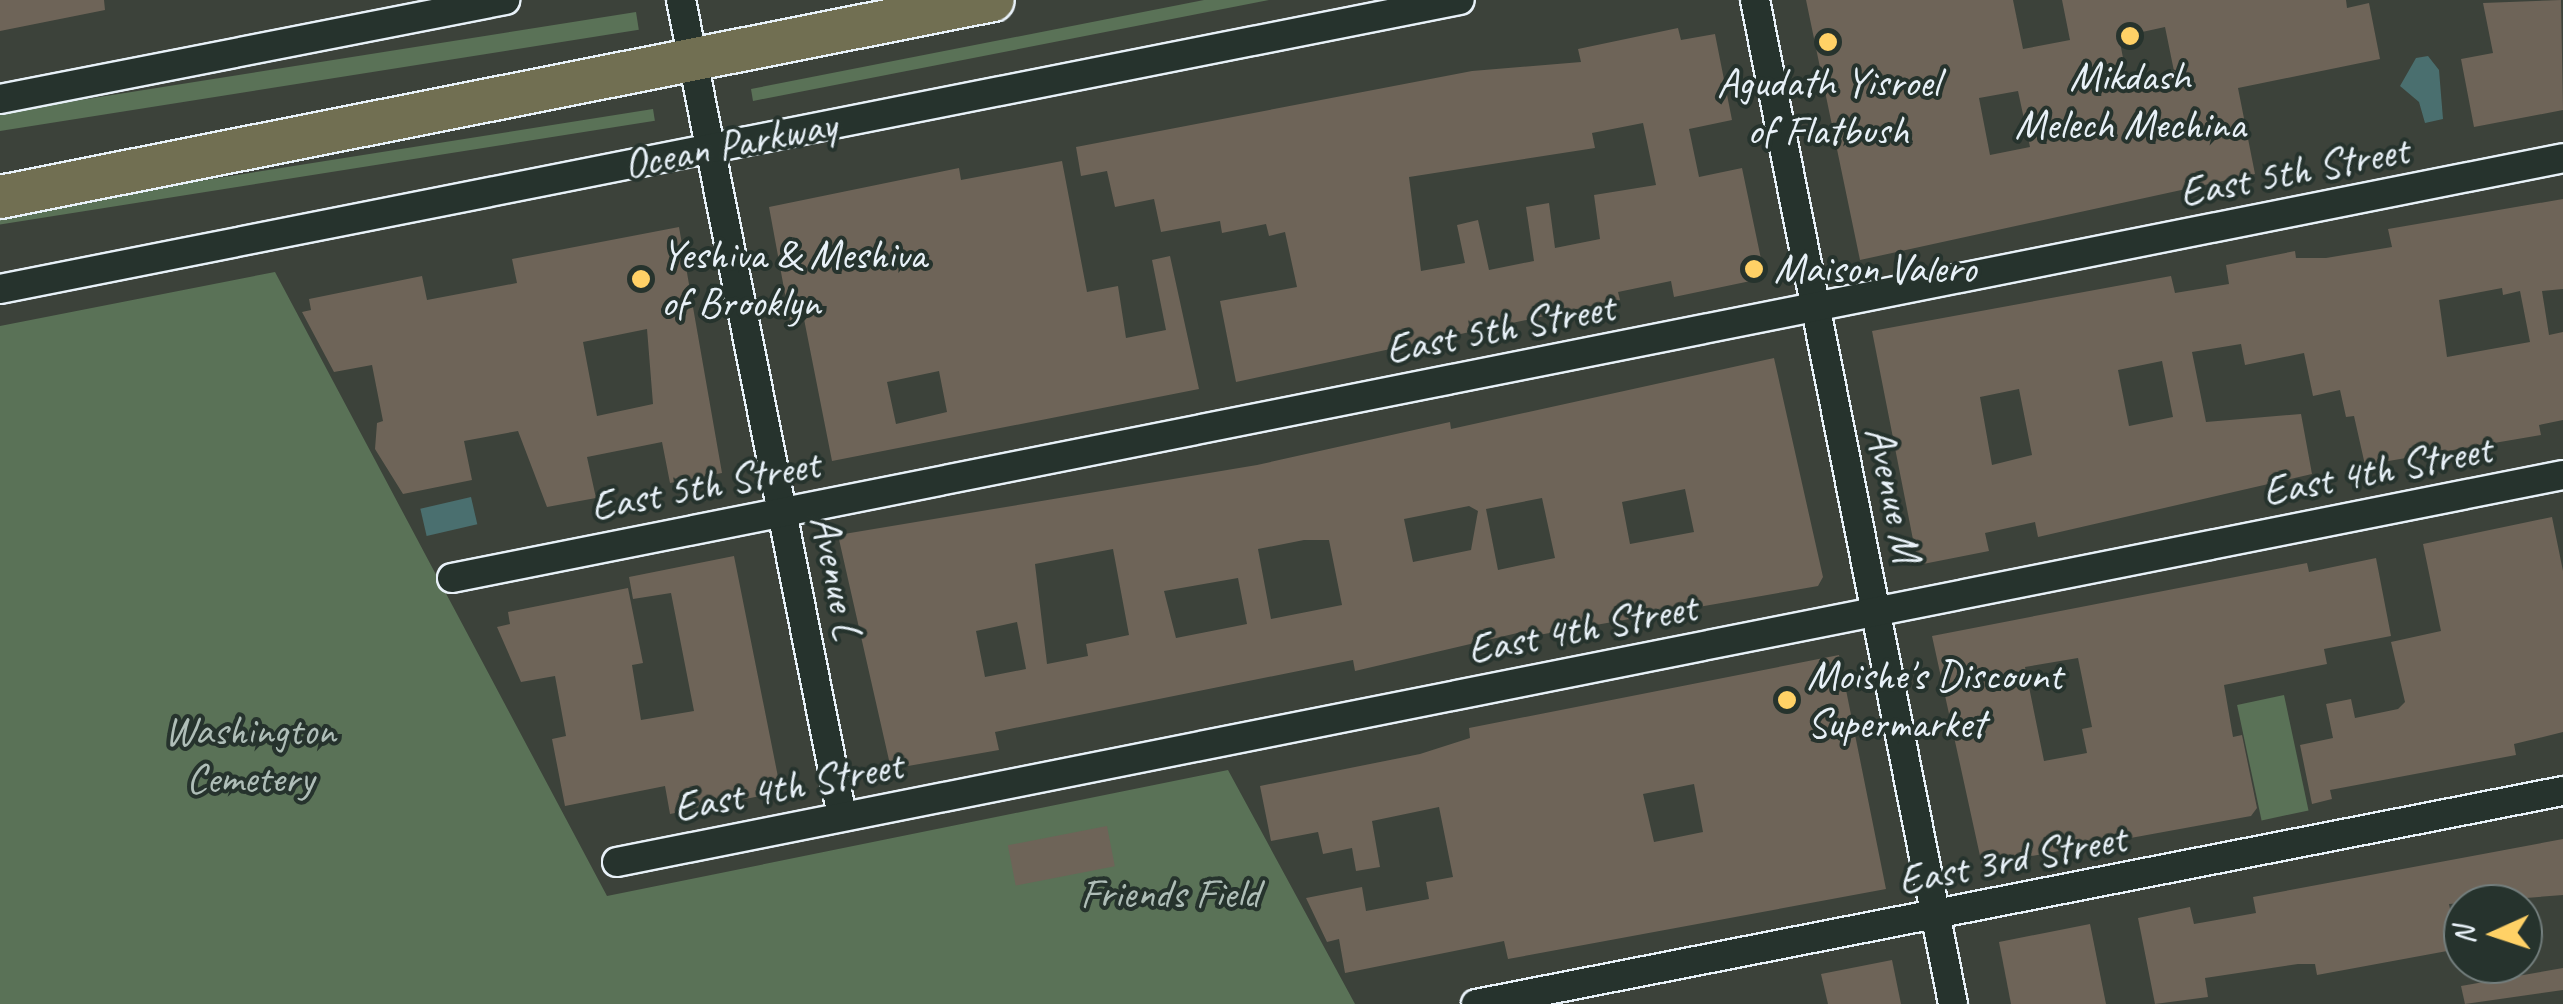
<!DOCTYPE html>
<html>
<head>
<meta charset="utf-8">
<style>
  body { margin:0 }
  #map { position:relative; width:2563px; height:1004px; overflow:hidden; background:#3c423a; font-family:Caveat,sans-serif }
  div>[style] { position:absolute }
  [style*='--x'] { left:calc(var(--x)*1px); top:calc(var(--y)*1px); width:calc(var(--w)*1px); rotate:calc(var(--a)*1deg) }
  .green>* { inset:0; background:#5a7257; transform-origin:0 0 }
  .water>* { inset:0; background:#4a6f6f; transform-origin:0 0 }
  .building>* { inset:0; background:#6e6458; transform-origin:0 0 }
  .roads { filter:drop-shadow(2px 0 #e8f1f8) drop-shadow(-2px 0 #e8f1f8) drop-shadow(0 2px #e8f1f8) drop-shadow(0 -2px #e8f1f8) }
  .minor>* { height:28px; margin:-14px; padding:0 14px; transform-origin:14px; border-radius:14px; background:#26332d }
  .primary>* { height:42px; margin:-21px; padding:0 21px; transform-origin:21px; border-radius:21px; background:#716f52 }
  .dots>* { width:28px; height:28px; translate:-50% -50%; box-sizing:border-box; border:5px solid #26332d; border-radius:50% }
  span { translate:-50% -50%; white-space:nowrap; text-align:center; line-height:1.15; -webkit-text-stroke:8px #26332d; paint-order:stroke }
  .poi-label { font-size:42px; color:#e8f1f8 }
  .left { translate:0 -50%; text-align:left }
  .street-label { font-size:42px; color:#e8f1f8 }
  .park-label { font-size:42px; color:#afbeb8 }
  .north { position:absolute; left:2443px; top:884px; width:100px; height:100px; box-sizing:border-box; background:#26332d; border:2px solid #747f7e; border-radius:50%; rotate:267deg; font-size:28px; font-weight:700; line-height:40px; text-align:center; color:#e8f1f8 }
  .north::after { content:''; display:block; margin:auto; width:35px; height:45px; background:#ffd166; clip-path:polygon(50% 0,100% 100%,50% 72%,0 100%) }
</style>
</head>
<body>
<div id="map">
  <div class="green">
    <i style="clip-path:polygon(1204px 0,1269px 0,753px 101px,751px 89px)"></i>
    <i style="left:636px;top:12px;width:18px;height:649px;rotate:81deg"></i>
    <i style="left:653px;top:109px;width:12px;height:666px;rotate:81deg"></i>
    <i style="clip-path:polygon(275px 272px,607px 896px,1228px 770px,1355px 1004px,0 1004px,0 326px)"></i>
    <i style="left:2284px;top:695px;width:118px;height:48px;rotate:78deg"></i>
  </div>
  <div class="water">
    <i style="clip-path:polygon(2428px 56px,2439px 70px,2443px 119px,2425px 123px,2419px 102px,2400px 86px,2416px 58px)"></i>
    <i style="left:471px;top:497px;width:28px;height:52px;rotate:77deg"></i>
  </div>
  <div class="building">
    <i style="clip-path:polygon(0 0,104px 0,105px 10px,0 31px)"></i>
    <i style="clip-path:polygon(evenodd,1806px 0,2013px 0,2023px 49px,2070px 40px,2062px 0,2346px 0,2347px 8px,2369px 3px,2380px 59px,2238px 88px,2255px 174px,1860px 260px,1806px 0,2165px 27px,2175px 76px,2128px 84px,2119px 37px,2165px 27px,1806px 0,2018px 91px,2030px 147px,1990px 155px,1979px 98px,2018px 91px)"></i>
    <i style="clip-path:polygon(2561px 0,2563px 110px,2474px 127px,2461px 59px,2493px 53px,2483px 3px)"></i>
    <i style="clip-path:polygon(evenodd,1678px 28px,1681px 40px,1715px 34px,1732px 120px,1689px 129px,1699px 177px,1742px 168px,1765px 278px,1674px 297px,1671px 281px,1618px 292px,1620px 300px,1236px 382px,1220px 301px,1297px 287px,1285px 232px,1269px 236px,1266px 224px,1222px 233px,1220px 221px,1161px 232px,1154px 199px,1115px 207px,1107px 171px,1081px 176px,1076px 147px,1472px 71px,1581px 62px,1578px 49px,1678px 28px,1643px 123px,1656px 185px,1594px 195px,1600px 239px,1555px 248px,1549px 203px,1526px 207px,1534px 261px,1489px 270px,1478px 220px,1457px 225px,1465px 263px,1421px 271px,1409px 177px,1595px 148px,1592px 133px,1643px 123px)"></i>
    <i style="clip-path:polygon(evenodd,1062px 161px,1087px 292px,1118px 286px,1126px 338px,1166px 330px,1152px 260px,1170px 256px,1199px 389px,832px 461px,804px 319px,790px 321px,769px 207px,959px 168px,961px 180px,1062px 161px,939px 371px,947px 412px,896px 424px,887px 382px,939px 371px)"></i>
    <i style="clip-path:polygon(evenodd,2563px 199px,2563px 289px,2542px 291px,2549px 335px,2563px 332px,2563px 420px,2539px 425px,2541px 435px,2365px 465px,2354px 416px,2346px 417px,2340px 390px,2313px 396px,2304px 353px,2245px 365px,2241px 344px,2192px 352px,2206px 422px,2301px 414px,2312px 474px,2038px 537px,2035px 522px,1985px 533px,1989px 551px,1918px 565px,1872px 331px,2171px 276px,2175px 293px,2229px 284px,2226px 265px,2295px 251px,2296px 258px,2326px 258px,2392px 247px,2388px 229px,2563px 199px,2502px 288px,2503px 295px,2520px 291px,2530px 342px,2447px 357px,2439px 300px,2502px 288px,2563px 199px,2162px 361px,2173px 417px,2129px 426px,2118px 370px,2162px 361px,2563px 199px,2019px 389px,2032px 455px,1992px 465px,1980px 397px,2019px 389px)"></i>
    <i style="clip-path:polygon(evenodd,679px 227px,722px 473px,670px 483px,662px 442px,587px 457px,596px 498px,547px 507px,518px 431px,464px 441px,472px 480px,403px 494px,375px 449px,377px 423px,383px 421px,372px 365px,334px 372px,302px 312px,311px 310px,309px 299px,422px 276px,427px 300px,517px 283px,512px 259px,679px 227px,647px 329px,653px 404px,597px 416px,583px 342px,647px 329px)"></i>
    <i style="clip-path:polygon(evenodd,1774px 358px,1823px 577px,1818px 586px,1527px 637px,1526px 631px,1355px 671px,1353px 660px,995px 732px,999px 750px,891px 769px,838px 535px,1257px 465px,1450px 422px,1451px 429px,1774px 358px,1685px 489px,1694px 532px,1630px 544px,1622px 502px,1685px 489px,1774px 358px,1542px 498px,1555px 558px,1498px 570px,1486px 509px,1542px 498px,1774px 358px,1469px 506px,1478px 511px,1471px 550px,1413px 562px,1404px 519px,1469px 506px,1774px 358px,1304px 540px,1329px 540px,1342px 605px,1271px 619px,1258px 549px,1304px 540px,1774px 358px,1113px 549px,1129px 635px,1086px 644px,1088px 656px,1047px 664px,1035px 564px,1113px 549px,1774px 358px,1238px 578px,1247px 624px,1176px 638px,1164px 591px,1238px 578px,1774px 358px,1017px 622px,1026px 669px,985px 677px,976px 631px,1017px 622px)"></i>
    <i style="clip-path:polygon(2552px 517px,2563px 571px,2563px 732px,2514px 744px,2516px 755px,2330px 790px,2332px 799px,2312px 804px,2300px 745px,2333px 738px,2326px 704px,2351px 699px,2355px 718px,2398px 709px,2405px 702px,2391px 642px,2441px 631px,2423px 544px)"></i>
    <i style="clip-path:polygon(734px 556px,781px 792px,670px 814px,665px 786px,565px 806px,552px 739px,566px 736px,555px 676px,521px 682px,497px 627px,510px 624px,508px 612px,628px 588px,643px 663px,632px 665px,641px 720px,694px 711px,671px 593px,633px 599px,629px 577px)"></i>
    <i style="clip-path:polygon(evenodd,2376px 558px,2391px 636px,2324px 649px,2327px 664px,2224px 685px,2233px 737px,2242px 735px,2257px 808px,2251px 816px,1982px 865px,1932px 636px,2307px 563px,2309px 572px,2376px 558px,2078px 658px,2092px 727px,2082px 729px,2087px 753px,2044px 761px,2025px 667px,2078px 658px)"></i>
    <i style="clip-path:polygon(evenodd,1839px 655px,1886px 889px,1508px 959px,1504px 941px,1345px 973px,1339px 939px,1327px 942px,1306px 898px,1362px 887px,1366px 911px,1429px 899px,1426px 882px,1453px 877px,1439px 807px,1372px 821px,1380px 867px,1356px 871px,1352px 848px,1323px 854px,1318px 832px,1271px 841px,1260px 786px,1420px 754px,1470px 738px,1469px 728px,1839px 655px,1694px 784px,1703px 832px,1654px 842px,1643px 794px,1694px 784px)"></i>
    <i style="left:1107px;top:826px;width:41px;height:101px;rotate:79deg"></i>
    <i style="clip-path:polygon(2563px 839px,2563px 895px,2449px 904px,2458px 949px,2317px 975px,2315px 964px,2298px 964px,2205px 978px,2208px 997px,2155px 1004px,2138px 918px,2190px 907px,2194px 924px,2256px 913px,2253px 897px)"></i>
    <i style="clip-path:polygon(2090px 924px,2106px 1004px,2011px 1004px,1999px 942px)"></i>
    <i style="clip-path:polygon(1892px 960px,1901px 1004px,1828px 1004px,1821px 974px)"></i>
    <i style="clip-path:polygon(2563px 968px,2563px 990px,2465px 1004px,2461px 986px)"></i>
  </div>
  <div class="roads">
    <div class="minor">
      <i style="--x:681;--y:0;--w:832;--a:78.84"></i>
      <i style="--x:1755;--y:0;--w:1023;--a:78.84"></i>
      <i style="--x:0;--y:99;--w:515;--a:-11.09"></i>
      <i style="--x:0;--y:289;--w:1488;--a:-11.2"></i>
      <i style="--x:452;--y:578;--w:2152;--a:-11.25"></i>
      <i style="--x:617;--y:862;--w:1984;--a:-11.25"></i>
      <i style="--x:1476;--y:1004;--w:1108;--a:-11.09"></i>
    </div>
    <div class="primary">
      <i style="--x:0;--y:197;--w:1012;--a:-11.22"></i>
    </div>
  </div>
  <div class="dots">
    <i style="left:2130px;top:36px;background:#ffd166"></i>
    <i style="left:1828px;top:42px;background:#ffd166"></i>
    <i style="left:1754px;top:269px;background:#ffd166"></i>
    <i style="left:641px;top:279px;background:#ffd166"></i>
    <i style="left:1787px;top:700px;background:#ffd166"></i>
  </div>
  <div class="poi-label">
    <span style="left:2130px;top:101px">Mikdash<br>Melech Mechina</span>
    <span style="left:1828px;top:107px">Agudath Yisroel<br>of Flatbush</span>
    <span class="left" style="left:661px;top:279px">Yeshiva &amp; Meshiva<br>of Brooklyn</span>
    <span class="left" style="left:1774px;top:269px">Maison Valero</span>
    <span class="left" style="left:1807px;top:700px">Moishe's Discount<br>Supermarket</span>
  </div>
  <div class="street-label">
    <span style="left:730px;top:145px;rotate:-11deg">Ocean Parkway</span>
    <span style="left:2294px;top:172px;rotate:-11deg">East 5th Street</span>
    <span style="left:1500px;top:329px;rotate:-11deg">East 5th Street</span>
    <span style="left:2377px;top:471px;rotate:-11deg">East 4th Street</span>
    <span style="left:705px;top:486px;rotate:-11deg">East 5th Street</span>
    <span style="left:1893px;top:494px;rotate:78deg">Avenue M</span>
    <span style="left:836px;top:577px;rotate:79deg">Avenue L</span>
    <span style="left:1582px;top:629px;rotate:-11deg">East 4th Street</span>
    <span style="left:788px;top:787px;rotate:-11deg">East 4th Street</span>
    <span style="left:2012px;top:860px;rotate:-11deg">East 3rd Street</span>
  </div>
  <div class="park-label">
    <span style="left:250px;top:755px">Washington<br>Cemetery</span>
    <span style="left:1170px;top:894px">Friends Field</span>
  </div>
  <div class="north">N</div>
</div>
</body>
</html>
